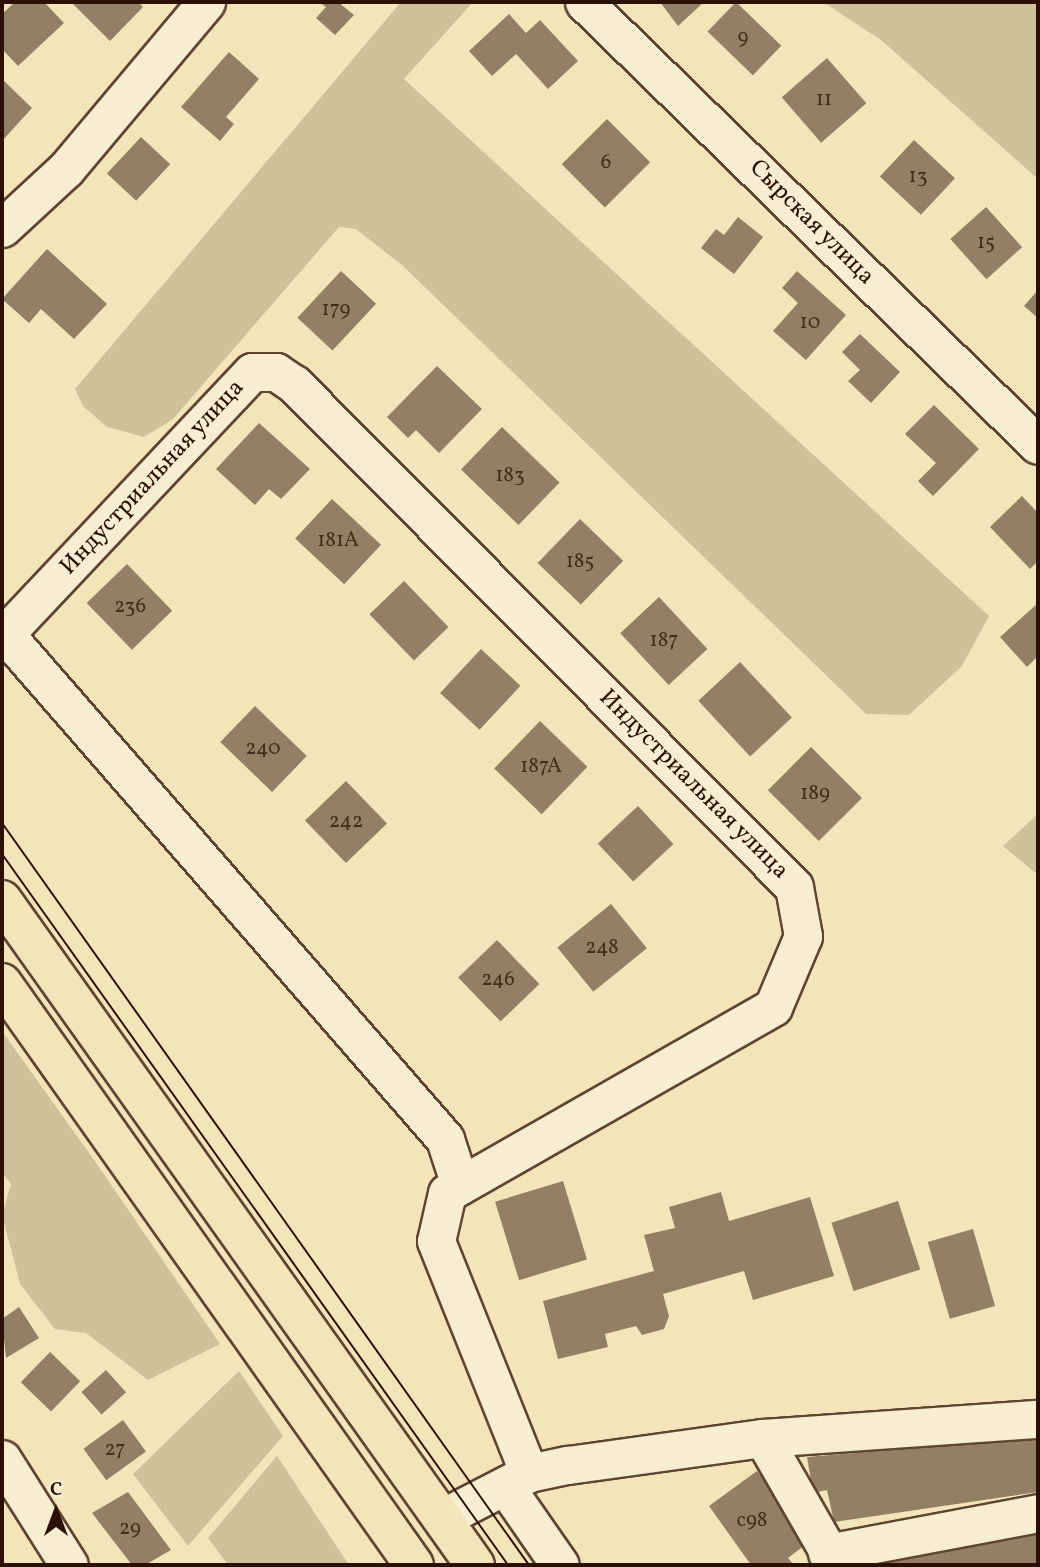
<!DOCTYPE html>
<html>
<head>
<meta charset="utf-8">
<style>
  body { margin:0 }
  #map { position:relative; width:1040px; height:1567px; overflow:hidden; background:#f3e5b9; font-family:Vollkorn,serif }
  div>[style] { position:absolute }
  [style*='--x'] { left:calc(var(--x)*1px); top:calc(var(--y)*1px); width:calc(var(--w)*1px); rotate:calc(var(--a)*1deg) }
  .green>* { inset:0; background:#d1c19a }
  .building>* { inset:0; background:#937f63; transform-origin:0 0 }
  .roads { filter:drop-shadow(2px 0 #5e4532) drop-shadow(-2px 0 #5e4532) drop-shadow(0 2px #5e4532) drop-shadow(0 -2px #5e4532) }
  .minor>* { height:37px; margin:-18.5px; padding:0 18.5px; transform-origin:18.5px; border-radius:18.5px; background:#f7eed2 }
  .major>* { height:38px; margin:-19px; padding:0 19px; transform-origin:19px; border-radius:19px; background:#f3e5b9 }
  .tram>* { height:2px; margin:-1px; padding:0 1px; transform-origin:1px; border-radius:1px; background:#2c1005 }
  span { translate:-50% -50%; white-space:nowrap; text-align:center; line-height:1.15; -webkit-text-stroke:5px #f7eed2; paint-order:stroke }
  .number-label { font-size:21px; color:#462c1c }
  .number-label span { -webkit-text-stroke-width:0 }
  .street-label { font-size:24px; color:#2c1005 }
  .frame { position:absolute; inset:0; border:4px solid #2c1005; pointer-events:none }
  .north { position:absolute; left:21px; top:1476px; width:70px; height:70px; -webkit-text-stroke:5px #f7eed2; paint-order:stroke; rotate:0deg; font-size:19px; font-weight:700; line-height:28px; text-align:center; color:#2c1005 }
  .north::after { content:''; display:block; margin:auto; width:24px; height:32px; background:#2c1005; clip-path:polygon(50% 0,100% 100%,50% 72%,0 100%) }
</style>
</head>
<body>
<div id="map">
  <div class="green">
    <i style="clip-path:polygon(401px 2px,473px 2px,404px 79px,989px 616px,962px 666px,909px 715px,866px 714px,403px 266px,356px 229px,339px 227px,173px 419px,144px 437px,107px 427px,83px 406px,75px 389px)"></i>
    <i style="clip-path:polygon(823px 2px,1038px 2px,1038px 179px,881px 40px)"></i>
    <i style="clip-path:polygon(1038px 814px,1038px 875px,1003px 846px)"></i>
    <i style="clip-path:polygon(2px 1031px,99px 1167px,220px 1344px,148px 1380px,86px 1333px,55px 1329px,20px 1284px,2px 1215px,11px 1184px,2px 1173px)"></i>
    <i style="clip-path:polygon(239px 1371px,283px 1436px,188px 1546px,133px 1474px)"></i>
    <i style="clip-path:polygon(277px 1456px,349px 1565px,228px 1565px,208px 1538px)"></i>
  </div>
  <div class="building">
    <i style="clip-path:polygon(15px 2px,44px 2px,64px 23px,18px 66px,2px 49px,2px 14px)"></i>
    <i style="clip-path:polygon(71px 2px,138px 2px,143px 7px,110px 41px)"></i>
    <i style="clip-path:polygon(319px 2px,338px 2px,354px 15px,335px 35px,316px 18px,326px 7px)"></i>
    <i style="clip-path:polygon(660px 2px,704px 2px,678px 26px)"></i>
    <i style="left:736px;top:2px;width:63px;height:41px;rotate:44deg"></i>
    <i style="clip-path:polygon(509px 14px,526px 33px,540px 20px,578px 61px,548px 89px,516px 54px,492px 76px,469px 51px)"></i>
    <i style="clip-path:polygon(229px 52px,259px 79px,226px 117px,234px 124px,220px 141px,181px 107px)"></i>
    <i style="left:827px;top:58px;width:60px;height:60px;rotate:49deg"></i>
    <i style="clip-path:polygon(2px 79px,32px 108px,2px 141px)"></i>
    <i style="left:607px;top:119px;width:61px;height:64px;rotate:45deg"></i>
    <i style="left:141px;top:137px;width:40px;height:50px;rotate:43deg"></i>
    <i style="left:914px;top:140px;width:56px;height:50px;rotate:43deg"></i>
    <i style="left:986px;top:207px;width:54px;height:48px;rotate:48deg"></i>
    <i style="clip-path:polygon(738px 217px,763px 237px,734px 274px,701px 248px,716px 229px,724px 235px)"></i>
    <i style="clip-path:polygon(47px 249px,107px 304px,74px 339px,41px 309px,29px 323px,2px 299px)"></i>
    <i style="left:341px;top:271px;width:48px;height:64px;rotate:43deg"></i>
    <i style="clip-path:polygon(797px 271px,846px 315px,806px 360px,773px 331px,798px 303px,782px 288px)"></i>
    <i style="clip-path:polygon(1038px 290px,1038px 318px,1024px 306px)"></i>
    <i style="clip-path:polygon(860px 334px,900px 372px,871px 403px,848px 381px,860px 370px,842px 352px)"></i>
    <i style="clip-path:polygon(437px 366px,482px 409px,439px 453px,416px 430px,408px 438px,387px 417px)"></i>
    <i style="clip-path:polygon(934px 405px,979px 449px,933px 496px,918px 481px,936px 463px,905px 434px)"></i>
    <i style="clip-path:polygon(259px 423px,310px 469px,281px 499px,269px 489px,255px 505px,216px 469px)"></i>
    <i style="left:502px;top:427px;width:80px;height:59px;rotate:44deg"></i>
    <i style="clip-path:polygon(1022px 496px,1038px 513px,1038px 561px,1030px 569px,990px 527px)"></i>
    <i style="left:332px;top:499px;width:67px;height:54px;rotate:43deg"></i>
    <i style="left:580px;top:519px;width:60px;height:61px;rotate:44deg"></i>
    <i style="left:127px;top:564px;width:65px;height:56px;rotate:46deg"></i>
    <i style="left:404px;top:581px;width:64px;height:48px;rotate:46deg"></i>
    <i style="left:659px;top:597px;width:71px;height:53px;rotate:47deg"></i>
    <i style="clip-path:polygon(1038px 603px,1038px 656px,1027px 667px,1000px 637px)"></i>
    <i style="left:481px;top:649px;width:54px;height:60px;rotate:43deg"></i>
    <i style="left:740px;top:662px;width:76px;height:57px;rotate:47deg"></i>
    <i style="left:255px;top:706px;width:72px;height:50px;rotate:44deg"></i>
    <i style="left:540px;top:721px;width:66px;height:66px;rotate:44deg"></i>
    <i style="left:811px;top:747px;width:72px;height:61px;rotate:45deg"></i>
    <i style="left:346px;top:781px;width:59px;height:57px;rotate:46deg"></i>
    <i style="left:638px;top:806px;width:52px;height:55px;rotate:47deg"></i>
    <i style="left:611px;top:904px;width:57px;height:69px;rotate:51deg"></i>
    <i style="left:497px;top:940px;width:61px;height:54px;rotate:46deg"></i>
    <i style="left:563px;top:1181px;width:82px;height:71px;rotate:73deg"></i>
    <i style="clip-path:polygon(721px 1192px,729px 1221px,810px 1197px,834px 1276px,753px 1300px,744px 1271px,663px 1294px,669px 1316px,664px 1329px,642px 1335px,636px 1326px,605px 1334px,608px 1347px,558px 1359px,543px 1301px,654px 1271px,644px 1235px,675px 1228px,669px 1207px)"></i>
    <i style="left:898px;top:1201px;width:72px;height:70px;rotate:72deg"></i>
    <i style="left:973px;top:1229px;width:80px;height:47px;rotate:74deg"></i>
    <i style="clip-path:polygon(19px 1307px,39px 1338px,6px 1358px,2px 1319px)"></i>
    <i style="left:50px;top:1352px;width:42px;height:42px;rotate:44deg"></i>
    <i style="left:106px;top:1370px;width:30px;height:33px;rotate:48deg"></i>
    <i style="left:123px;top:1420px;width:39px;height:49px;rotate:54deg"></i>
    <i style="clip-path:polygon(1038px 1437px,1038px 1492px,834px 1522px,827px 1490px,813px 1493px,807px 1457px)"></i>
    <i style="clip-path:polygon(757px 1471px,809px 1542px,788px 1558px,794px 1565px,751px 1565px,709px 1506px)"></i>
    <i style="clip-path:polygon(128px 1492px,171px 1550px,145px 1565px,132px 1565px,92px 1513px)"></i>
    <i style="clip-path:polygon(1038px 1525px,1038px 1565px,875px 1565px,874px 1557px)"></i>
  </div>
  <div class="roads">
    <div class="minor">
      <i style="--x:584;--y:2;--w:634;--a:44.3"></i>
      <i style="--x:2;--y:228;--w:87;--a:-42.7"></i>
      <i style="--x:66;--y:169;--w:218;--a:-50"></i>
      <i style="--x:460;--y:1185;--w:48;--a:-108.1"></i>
      <i style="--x:445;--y:1139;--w:670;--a:-131.07"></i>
      <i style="--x:5;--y:634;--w:360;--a:-46.7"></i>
      <i style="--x:252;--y:372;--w:24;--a:0"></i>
      <i style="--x:276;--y:372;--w:22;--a:34"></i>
      <i style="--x:294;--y:384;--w:709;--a:45.17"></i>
      <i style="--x:794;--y:887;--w:50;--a:79.6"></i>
      <i style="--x:803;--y:936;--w:77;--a:112.9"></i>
      <i style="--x:773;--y:1007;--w:375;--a:150.3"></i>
      <i style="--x:447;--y:1193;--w:49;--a:102.9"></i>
      <i style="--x:436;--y:1241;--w:250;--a:68.2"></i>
      <i style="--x:763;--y:1438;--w:146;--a:60.1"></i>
      <i style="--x:2;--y:1459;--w:125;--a:57.7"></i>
      <i style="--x:505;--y:1486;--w:96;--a:55.2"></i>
      <i style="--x:442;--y:1518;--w:98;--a:-27.3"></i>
      <i style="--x:529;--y:1473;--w:40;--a:-12"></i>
      <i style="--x:568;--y:1465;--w:197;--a:-7.9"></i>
      <i style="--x:763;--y:1438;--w:276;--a:-4"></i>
      <i style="--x:827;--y:1553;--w:215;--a:-10.7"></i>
    </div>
    <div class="major">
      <i style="--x:2;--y:900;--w:816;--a:54.58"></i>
      <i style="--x:2;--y:983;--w:713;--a:54.71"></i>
    </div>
  </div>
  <div class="tram">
    <i style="--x:2;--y:823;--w:910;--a:54.62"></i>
    <i style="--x:2;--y:854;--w:873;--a:54.56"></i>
  </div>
  <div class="number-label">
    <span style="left:743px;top:38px">9</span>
    <span style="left:824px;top:100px">11</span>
    <span style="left:606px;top:163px">6</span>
    <span style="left:918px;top:177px">13</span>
    <span style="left:986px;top:243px">15</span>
    <span style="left:336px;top:310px">179</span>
    <span style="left:810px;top:323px">10</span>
    <span style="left:510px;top:476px">183</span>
    <span style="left:338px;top:541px">181А</span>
    <span style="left:580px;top:562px">185</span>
    <span style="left:130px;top:607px">236</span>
    <span style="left:664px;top:641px">187</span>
    <span style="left:263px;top:749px">240</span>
    <span style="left:541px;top:767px">187А</span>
    <span style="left:815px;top:794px">189</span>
    <span style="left:346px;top:822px">242</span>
    <span style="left:602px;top:948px">248</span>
    <span style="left:498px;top:980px">246</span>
    <span style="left:115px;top:1450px">27</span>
    <span style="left:752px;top:1521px">с98</span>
    <span style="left:130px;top:1529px">29</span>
  </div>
  <div class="street-label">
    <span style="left:811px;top:223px;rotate:45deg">Сырская улица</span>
    <span style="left:153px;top:478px;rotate:-47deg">Индустриальная улица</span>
    <span style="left:693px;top:785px;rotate:45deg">Индустриальная улица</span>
  </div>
  <div class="frame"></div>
  <div class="north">С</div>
</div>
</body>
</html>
